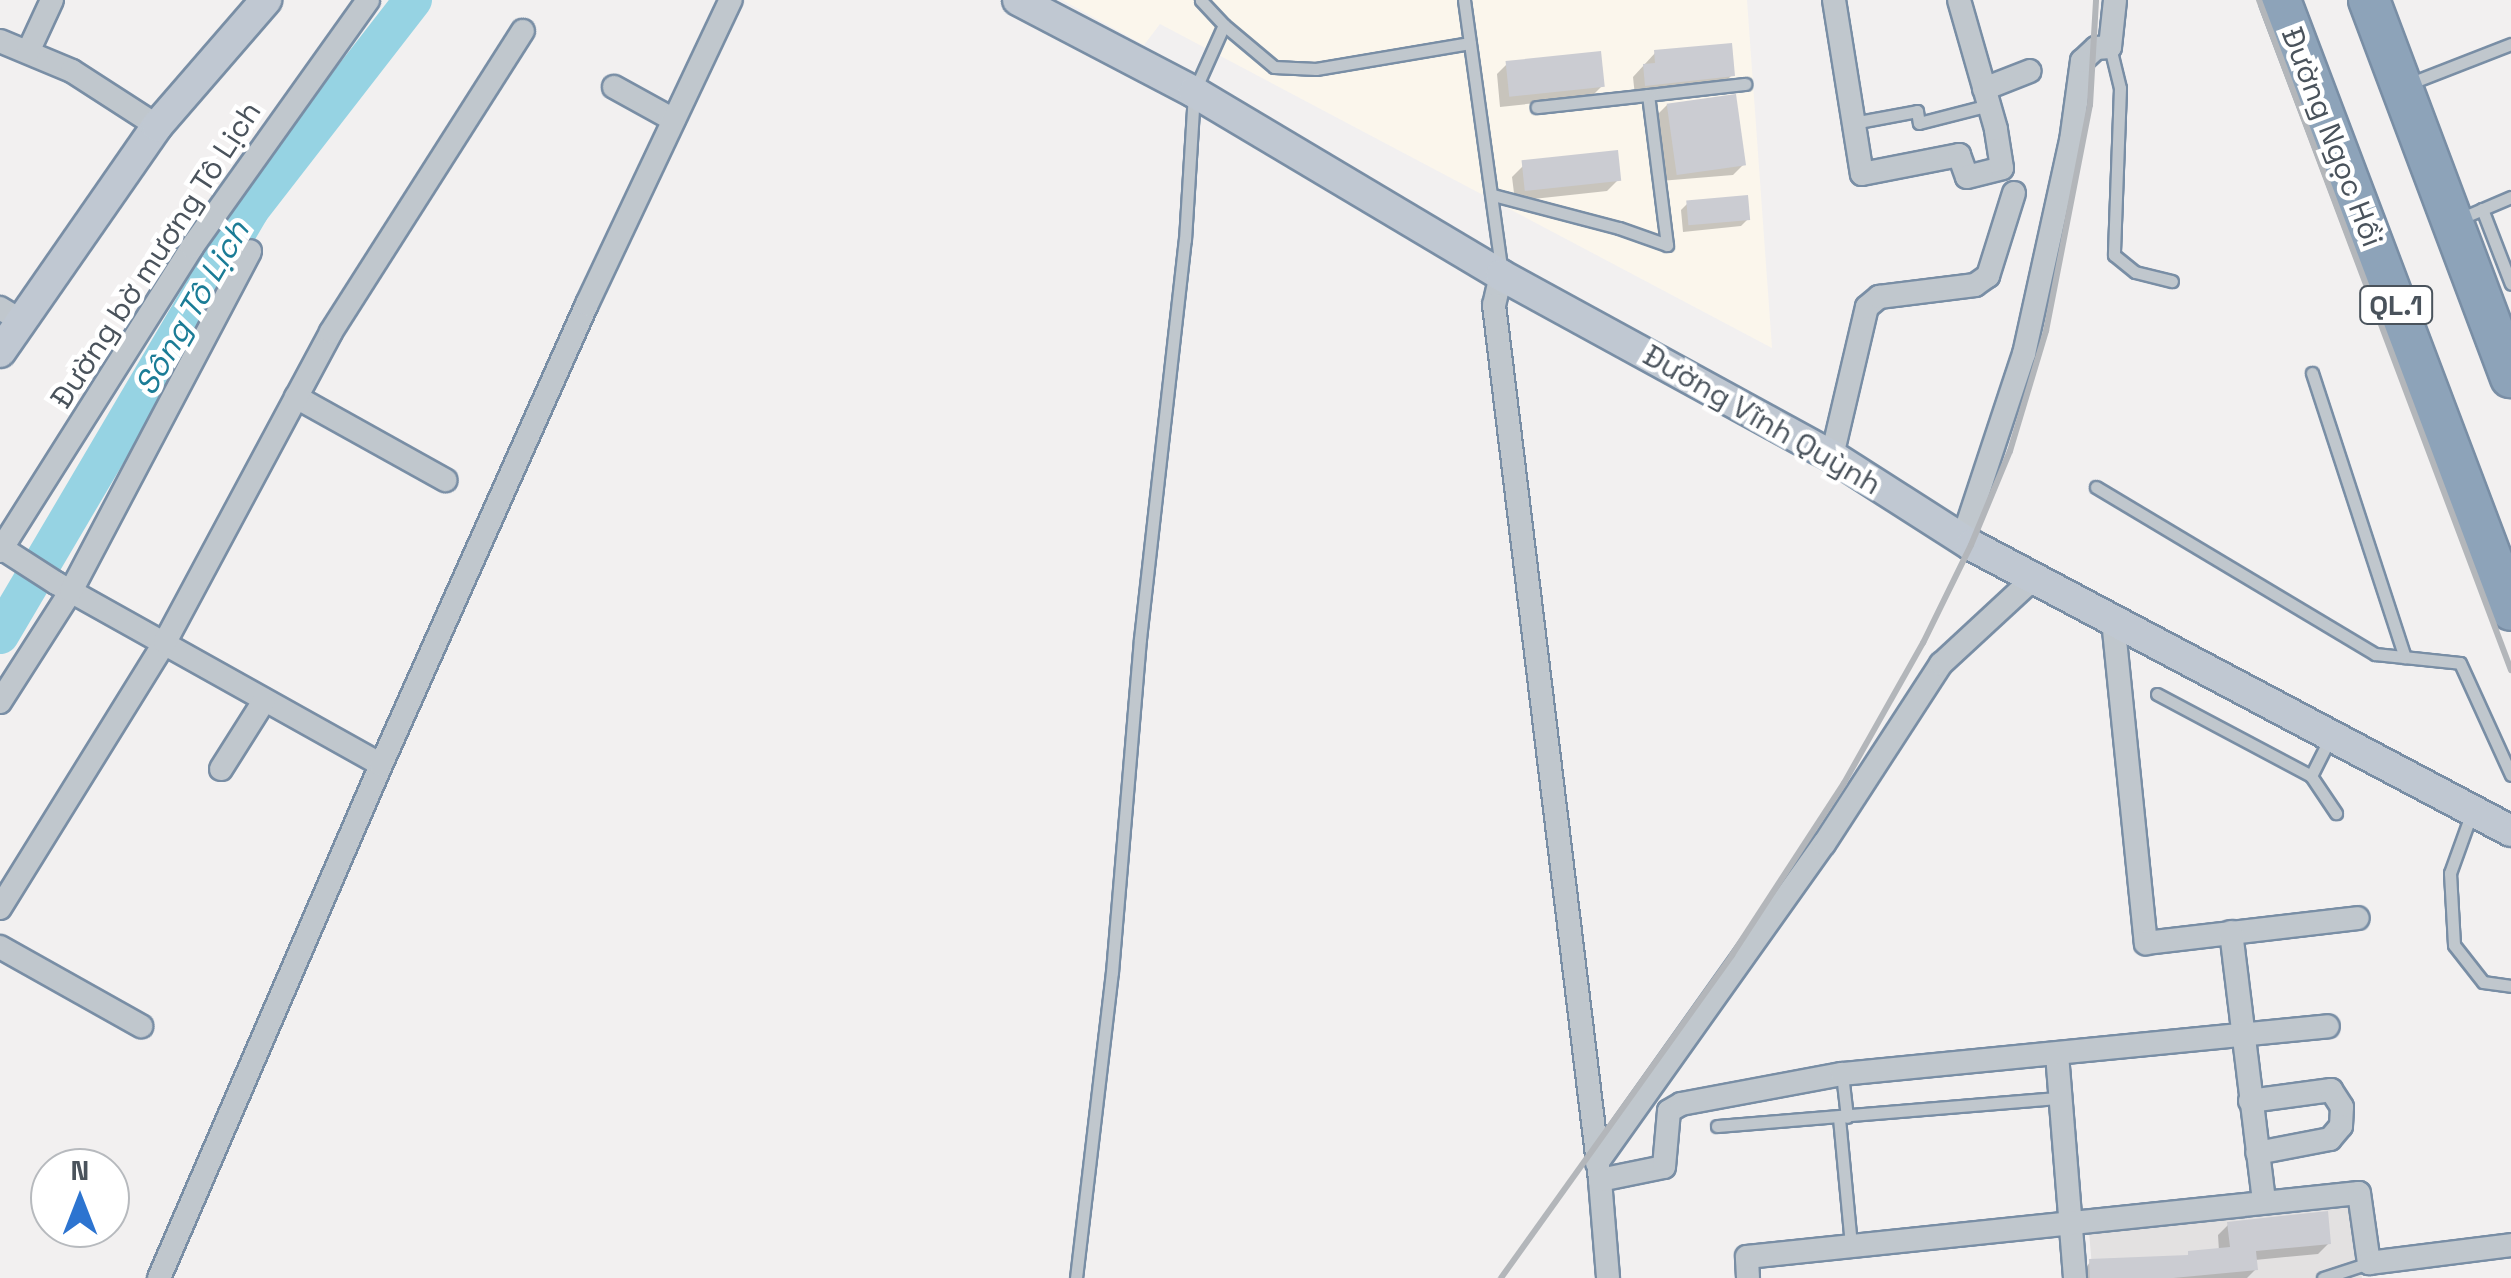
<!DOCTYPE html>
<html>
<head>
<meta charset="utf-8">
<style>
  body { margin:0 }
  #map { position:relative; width:2511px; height:1278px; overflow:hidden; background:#f2f0f0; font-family:"Space Grotesk",sans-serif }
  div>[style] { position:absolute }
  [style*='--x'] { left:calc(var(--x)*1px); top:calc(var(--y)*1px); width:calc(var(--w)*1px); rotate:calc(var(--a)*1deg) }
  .commercial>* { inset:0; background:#fbf6ec }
  .education>* { inset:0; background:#e3e1e1 }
  .shadow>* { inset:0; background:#0003 }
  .river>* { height:38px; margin:-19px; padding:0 19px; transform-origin:19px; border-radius:19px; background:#96d3e3 }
  .building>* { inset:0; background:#cbccd2; transform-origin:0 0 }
  .roads { filter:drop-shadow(2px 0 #798ea5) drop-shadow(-2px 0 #798ea5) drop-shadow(0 2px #798ea5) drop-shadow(0 -2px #798ea5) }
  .lane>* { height:11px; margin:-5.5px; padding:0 5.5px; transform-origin:5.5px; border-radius:5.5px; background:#c0c7cd }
  .street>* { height:22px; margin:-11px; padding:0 11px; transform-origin:11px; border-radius:11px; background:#c0c7cd }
  .secondary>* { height:30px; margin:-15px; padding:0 15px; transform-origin:15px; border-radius:15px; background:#c0c8d2 }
  .highway>* { height:40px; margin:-20px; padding:0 20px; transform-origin:20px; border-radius:20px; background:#8da3b9 }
  .rail>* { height:6px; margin:-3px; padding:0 3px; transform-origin:3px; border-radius:3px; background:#b3b6ba }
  span { translate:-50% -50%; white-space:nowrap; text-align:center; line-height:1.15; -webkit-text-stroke:9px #fff; paint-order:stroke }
  .shield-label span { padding:2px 8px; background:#fff; border:2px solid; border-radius:8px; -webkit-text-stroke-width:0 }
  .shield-label { font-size:28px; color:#4a535c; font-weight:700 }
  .street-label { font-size:30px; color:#4a535c }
  .water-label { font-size:32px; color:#1b7c96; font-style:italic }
  .north { position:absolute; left:30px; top:1148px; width:100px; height:100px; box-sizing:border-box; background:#fff; border:2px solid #b7babe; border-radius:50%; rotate:0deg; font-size:28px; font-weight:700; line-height:40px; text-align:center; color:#4a535c }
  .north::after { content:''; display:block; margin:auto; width:35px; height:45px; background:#2d74d0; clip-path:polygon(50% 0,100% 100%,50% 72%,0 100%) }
</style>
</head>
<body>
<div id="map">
  <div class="commercial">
    <i style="clip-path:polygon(1062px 0,1747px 0,1772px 348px,1160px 24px,1144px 45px)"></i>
  </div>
  <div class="education">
    <i style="clip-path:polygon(2353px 1201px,2362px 1278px,2093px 1278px,2089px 1232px)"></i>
  </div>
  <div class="shadow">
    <i style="clip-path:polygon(1655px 53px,1732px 75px,1721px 86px,1635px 96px,1633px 77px)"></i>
    <i style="clip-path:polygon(1508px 63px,1602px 86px,1591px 97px,1500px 107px,1497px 74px)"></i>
    <i style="clip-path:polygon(1667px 105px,1744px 164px,1733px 175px,1660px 181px,1656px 116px)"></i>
    <i style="clip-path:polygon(1523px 166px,1618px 180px,1607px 191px,1515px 201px,1512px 177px)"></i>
    <i style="clip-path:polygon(1687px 204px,1748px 219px,1741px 226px,1683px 232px,1681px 210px)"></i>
    <i style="clip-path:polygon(2229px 1224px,2329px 1243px,2318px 1254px,2255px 1260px,2256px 1269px,2247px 1278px,2079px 1278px,2090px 1262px,2184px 1258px,2219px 1251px,2218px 1235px)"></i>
  </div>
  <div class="river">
    <i style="--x:0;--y:635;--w:493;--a:-59.5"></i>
    <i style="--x:250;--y:210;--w:266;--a:-52.2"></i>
  </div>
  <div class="building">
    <i style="clip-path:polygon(1732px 43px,1735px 76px,1645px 86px,1643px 64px,1655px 63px,1654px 50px)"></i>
    <i style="left:1601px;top:51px;width:36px;height:96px;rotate:84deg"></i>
    <i style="left:1736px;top:94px;width:72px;height:70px;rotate:82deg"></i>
    <i style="left:1618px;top:150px;width:31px;height:97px;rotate:84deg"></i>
    <i style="left:1748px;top:195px;width:25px;height:62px;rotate:85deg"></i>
    <i style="clip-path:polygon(2328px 1211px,2331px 1244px,2256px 1251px,2258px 1270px,2173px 1278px,2090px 1278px,2089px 1259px,2188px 1255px,2188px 1251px,2230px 1247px,2227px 1222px)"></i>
  </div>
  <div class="roads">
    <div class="lane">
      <i style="--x:1464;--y:0;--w:271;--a:82.1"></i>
      <i style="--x:1224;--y:25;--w:65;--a:40"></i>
      <i style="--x:1274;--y:67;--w:42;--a:2.7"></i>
      <i style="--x:1316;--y:69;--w:156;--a:-9.6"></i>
      <i style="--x:2110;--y:47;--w:42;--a:76.3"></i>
      <i style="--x:2120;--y:88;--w:167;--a:92.1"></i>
      <i style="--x:2114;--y:255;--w:27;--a:39"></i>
      <i style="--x:2135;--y:272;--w:38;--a:14"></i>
      <i style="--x:2406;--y:85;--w:113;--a:-21.3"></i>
      <i style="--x:1648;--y:95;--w:98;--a:-6.5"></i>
      <i style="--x:1853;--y:123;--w:65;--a:-10.6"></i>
      <i style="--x:1917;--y:111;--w:12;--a:81"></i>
      <i style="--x:1919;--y:123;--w:72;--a:-14.4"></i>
      <i style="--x:1493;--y:195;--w:130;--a:14.7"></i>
      <i style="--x:1619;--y:228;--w:51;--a:19.5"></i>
      <i style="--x:1667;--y:245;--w:151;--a:-97.2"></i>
      <i style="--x:1648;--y:95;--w:112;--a:173.8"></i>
      <i style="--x:2482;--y:209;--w:80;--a:68.9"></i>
      <i style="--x:2457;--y:220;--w:59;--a:-23.1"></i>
      <i style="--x:2312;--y:373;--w:299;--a:71.9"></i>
      <i style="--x:2096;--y:487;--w:325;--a:30.9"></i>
      <i style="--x:2375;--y:654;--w:85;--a:6"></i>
      <i style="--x:2460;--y:663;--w:123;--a:65.5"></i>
      <i style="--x:2157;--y:694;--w:174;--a:28"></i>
      <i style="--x:2311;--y:776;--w:42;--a:-63.4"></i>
      <i style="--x:2311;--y:776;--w:45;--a:56"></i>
      <i style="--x:2472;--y:812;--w:65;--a:109.8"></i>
      <i style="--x:2450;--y:873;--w:72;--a:86.8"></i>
      <i style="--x:2454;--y:945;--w:47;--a:51.9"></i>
      <i style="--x:2483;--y:982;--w:28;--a:8"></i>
      <i style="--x:1842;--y:1074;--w:43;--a:83.4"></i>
      <i style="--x:1839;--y:1118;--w:129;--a:84.6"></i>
      <i style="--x:1717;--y:1126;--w:345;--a:-4.7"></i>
      <i style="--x:1076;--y:1278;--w:308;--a:-83.3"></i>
      <i style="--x:1112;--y:972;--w:334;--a:-85.2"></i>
      <i style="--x:1140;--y:639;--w:402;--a:-83.6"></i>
      <i style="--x:1185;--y:240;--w:148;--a:-86.5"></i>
      <i style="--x:1194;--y:92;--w:73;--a:-65.9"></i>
      <i style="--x:1224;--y:25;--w:34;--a:-133"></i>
      <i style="--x:2323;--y:1278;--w:48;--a:-18.1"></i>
    </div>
    <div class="street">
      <i style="--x:1834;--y:0;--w:176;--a:80.9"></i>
      <i style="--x:1862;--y:174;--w:99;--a:-11.1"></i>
      <i style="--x:1959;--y:155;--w:23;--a:70"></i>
      <i style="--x:1967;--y:177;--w:36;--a:-14"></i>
      <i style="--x:2002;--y:168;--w:39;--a:-99"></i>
      <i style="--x:1996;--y:129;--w:134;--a:-106"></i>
      <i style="--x:0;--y:41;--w:78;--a:22.6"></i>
      <i style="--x:72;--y:71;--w:101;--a:32.9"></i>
      <i style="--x:28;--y:52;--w:57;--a:-65.2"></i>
      <i style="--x:614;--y:87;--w:68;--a:28.8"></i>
      <i style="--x:1984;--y:89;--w:49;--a:-21.4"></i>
      <i style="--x:1501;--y:275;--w:31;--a:103"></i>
      <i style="--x:1494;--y:305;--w:881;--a:83.09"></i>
      <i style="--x:1600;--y:1180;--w:98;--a:85.3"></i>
      <i style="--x:0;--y:308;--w:26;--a:31"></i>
      <i style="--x:296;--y:397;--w:171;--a:29.1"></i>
      <i style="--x:1832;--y:456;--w:153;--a:-76.8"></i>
      <i style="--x:1867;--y:307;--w:16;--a:-40"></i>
      <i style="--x:1879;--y:297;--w:97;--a:-7.1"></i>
      <i style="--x:1975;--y:285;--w:16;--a:-35"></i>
      <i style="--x:1988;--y:276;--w:87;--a:-72.6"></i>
      <i style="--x:1963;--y:538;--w:194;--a:-71.7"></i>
      <i style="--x:2024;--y:354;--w:218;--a:-77.6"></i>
      <i style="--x:2071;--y:141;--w:81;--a:-82.2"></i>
      <i style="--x:2082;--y:61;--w:19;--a:-43"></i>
      <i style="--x:2096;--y:48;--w:14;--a:-4"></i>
      <i style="--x:2110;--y:47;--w:47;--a:-83.9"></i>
      <i style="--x:0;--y:547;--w:67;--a:32.7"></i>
      <i style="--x:56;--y:583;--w:372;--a:29.2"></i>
      <i style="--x:0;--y:551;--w:360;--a:-57.7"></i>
      <i style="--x:192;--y:247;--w:303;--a:-54.5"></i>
      <i style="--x:2113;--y:620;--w:325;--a:84.2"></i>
      <i style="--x:2146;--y:943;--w:213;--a:-6.7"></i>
      <i style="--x:0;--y:702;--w:132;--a:-57.4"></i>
      <i style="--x:71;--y:591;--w:384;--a:-62.2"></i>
      <i style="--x:221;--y:769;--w:80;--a:-57.7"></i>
      <i style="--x:0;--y:908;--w:313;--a:-58.2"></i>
      <i style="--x:165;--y:642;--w:352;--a:-61.8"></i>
      <i style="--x:331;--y:332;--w:357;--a:-57.5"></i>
      <i style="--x:2231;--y:932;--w:272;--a:83"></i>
      <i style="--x:0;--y:947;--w:162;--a:29.3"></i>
      <i style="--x:2057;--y:1054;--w:225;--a:85.4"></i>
      <i style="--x:2250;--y:1101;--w:82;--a:-7.7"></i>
      <i style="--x:2331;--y:1090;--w:20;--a:57"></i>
      <i style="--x:2342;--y:1107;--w:19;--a:93"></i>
      <i style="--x:2341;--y:1126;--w:17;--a:130"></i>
      <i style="--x:2330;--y:1139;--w:74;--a:169.1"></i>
      <i style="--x:1597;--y:1163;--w:392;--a:-54.6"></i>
      <i style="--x:1824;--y:844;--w:215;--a:-57"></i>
      <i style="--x:1941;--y:664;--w:128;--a:-42.8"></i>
      <i style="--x:1600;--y:1180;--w:65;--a:-11.5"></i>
      <i style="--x:1664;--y:1167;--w:56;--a:-84.9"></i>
      <i style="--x:1669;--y:1111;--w:14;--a:-30"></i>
      <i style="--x:1681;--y:1104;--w:164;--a:-10.6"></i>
      <i style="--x:1842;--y:1074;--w:488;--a:-5.6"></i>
      <i style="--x:159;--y:1278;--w:559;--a:-66.6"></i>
      <i style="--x:381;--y:765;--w:505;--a:-65.92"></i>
      <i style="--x:587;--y:304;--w:336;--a:-64.7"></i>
      <i style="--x:1748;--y:1278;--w:21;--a:-93"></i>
      <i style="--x:1747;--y:1257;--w:615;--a:-5.97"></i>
      <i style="--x:2359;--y:1193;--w:71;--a:81.9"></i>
      <i style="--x:2369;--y:1263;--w:143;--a:-7.2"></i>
    </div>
    <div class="secondary">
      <i style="--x:1018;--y:0;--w:199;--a:27.6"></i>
      <i style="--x:1194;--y:92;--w:357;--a:30.8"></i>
      <i style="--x:1501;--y:275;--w:377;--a:28.7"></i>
      <i style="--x:1832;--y:456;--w:165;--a:32.6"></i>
      <i style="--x:1971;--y:545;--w:611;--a:27.91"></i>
      <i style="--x:0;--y:352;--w:275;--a:-55.2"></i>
      <i style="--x:157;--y:126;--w:167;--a:-49.1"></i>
    </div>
    <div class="highway">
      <i style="--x:2280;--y:0;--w:652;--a:69.26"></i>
      <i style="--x:2369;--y:0;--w:403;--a:69.4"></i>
    </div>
  </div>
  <div class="rail">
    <i style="--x:2259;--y:0;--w:716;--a:69.39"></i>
    <i style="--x:1501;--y:1278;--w:397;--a:-54.4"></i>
    <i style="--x:1732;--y:955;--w:205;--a:-56.9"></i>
    <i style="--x:1844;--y:783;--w:161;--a:-60.6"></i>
    <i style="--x:1923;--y:643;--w:109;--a:-63.9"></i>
    <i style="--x:1971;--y:545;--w:102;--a:-67.5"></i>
    <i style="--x:2010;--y:451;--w:125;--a:-73.3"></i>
    <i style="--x:2046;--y:331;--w:230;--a:-79"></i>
    <i style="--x:2090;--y:105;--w:105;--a:-86.7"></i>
  </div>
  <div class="shield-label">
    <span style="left:2396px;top:305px">QL.1</span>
  </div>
  <div class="street-label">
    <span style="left:2332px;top:137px;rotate:69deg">Đường Ngọc Hồi</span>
    <span style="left:156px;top:255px;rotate:-57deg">Đường bờ mương Tô Lịch</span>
    <span style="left:1762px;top:420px;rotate:30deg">Đường Vĩnh Quỳnh</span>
  </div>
  <div class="water-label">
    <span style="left:192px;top:308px;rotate:-60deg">Sông Tô Lịch</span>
  </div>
  <div class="north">N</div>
</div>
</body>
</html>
